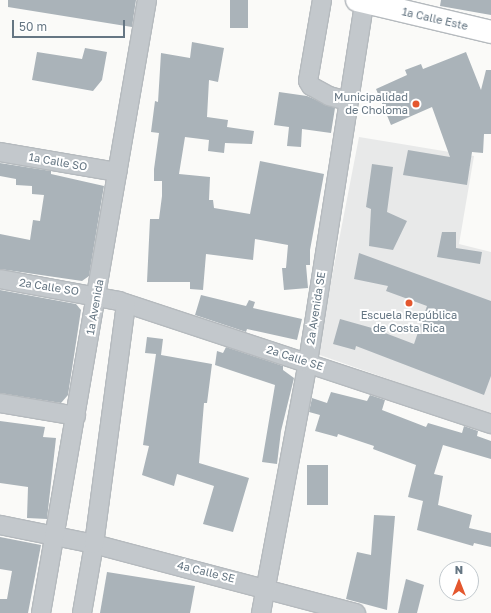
<!DOCTYPE html>
<html>
<head>
<meta charset="utf-8">
<style>
  body { margin:0 }
  #map { position:relative; width:491px; height:613px; overflow:hidden; background:#fafaf8; font-family:"Golos Text",sans-serif }
  div>[style] { position:absolute }
  [style*='--x'] { left:calc(var(--x)*1px); top:calc(var(--y)*1px); width:calc(var(--w)*1px); rotate:calc(var(--a)*1deg) }
  .built>* { inset:0; background:#e8e9e9 }
  .building>* { inset:0; background:#aab3b9; transform-origin:0 0 }
  .roads { filter:drop-shadow(1px 0 #b5babe) drop-shadow(-1px 0 #b5babe) drop-shadow(0 1px #b5babe) drop-shadow(0 -1px #b5babe) }
  .minor>* { height:18px; margin:-9px; padding:0 9px; transform-origin:9px; border-radius:9px; background:#c3c8cc }
  .major>* { height:22px; margin:-11px; padding:0 11px; transform-origin:11px; border-radius:11px; background:#fff }
  .dots>* { width:11px; height:11px; translate:-50% -50%; box-sizing:border-box; border:2px solid #fff; border-radius:50% }
  span { translate:-50% -50%; white-space:nowrap; text-align:center; line-height:1.15; -webkit-text-stroke:4px #fff; paint-order:stroke }
  .street-label { font-size:11px; color:#657683 }
  .poi-label { font-size:11px; color:#657683 }
  .right { translate:-100% -50%; text-align:right }
  .north { position:absolute; left:439px; top:561px; width:40px; height:40px; box-sizing:border-box; background:#fff; border:1px solid #c1c8cd; border-radius:50%; rotate:0deg; font-size:11px; font-weight:700; line-height:16px; text-align:center; color:#657683 }
  .north::after { content:''; display:block; margin:auto; width:14px; height:18px; background:#e4572e; clip-path:polygon(50% 0,100% 100%,50% 72%,0 100%) }
  .scale { position:absolute; left:12px; top:20px; width:113px; height:18px; box-sizing:border-box; border:2px solid #657683; border-top:0; padding-left:5px; font-size:12px; line-height:14px; white-space:nowrap; color:#657683; -webkit-text-stroke:3px #fff; paint-order:stroke }
</style>
</head>
<body>
<div id="map">
  <div class="built">
    <i style="clip-path:polygon(359px 137px,474px 156px,459px 244px,491px 252px,491px 415px,317px 354px)"></i>
  </div>
  <div class="building">
    <i style="clip-path:polygon(8px 0,136px 0,132px 27px,8px 7px)"></i>
    <i style="left:230px;top:0;width:18px;height:28px"></i>
    <i style="clip-path:polygon(441px 0,491px 0,491px 15px,440px 6px)"></i>
    <i style="clip-path:polygon(192px 42px,224px 48px,218px 82px,209px 80px,207px 117px,228px 120px,227px 127px,254px 131px,252px 144px,225px 143px,224px 153px,208px 151px,209px 140px,185px 137px,179px 174px,210px 177px,209px 200px,213px 200px,214px 208px,250px 214px,260px 161px,324px 174px,310px 250px,310px 265px,306px 265px,308px 288px,284px 290px,282px 268px,286px 268px,288px 245px,255px 239px,253px 260px,206px 254px,203px 290px,190px 289px,190px 282px,147px 282px,150px 219px,159px 219px,162px 196px,162px 181px,154px 181px,154px 169px,159px 133px,151px 132px,155px 101px,158px 102px,161px 53px,190px 58px)"></i>
    <i style="clip-path:polygon(85px 48px,107px 52px,102px 80px,93px 91px,32px 80px,37px 52px,82px 59px)"></i>
    <i style="clip-path:polygon(466px 52px,481px 90px,486px 70px,491px 70px,491px 134px,484px 134px,483px 153px,472px 152px,467px 185px,403px 175px,408px 150px,450px 157px,432px 107px,391px 125px,376px 89px,407px 75px,405px 70px,421px 64px,423px 69px)"></i>
    <i style="clip-path:polygon(279px 92px,307px 96px,335px 108px,331px 133px,302px 129px,301px 147px,287px 146px,289px 127px,274px 125px)"></i>
    <i style="clip-path:polygon(0 163px,51px 171px,51px 174px,104px 186px,89px 276px,82px 281px,0 269px,0 234px,30px 240px,33px 220px,40px 221px,44px 195px,32px 194px,32px 186px,16px 185px,16px 179px,0 176px)"></i>
    <i style="clip-path:polygon(372px 164px,393px 167px,387px 212px,407px 221px,393px 250px,369px 246px,371px 209px,366px 207px)"></i>
    <i style="clip-path:polygon(442px 232px,456px 232px,456px 248px,482px 252px,480px 264px,437px 257px)"></i>
    <i style="clip-path:polygon(359px 253px,491px 301px,491px 376px,484px 395px,356px 346px,355px 350px,333px 344px,340px 319px,372px 328px,414px 344px,427px 306px,386px 291px,388px 286px,354px 279px)"></i>
    <i style="clip-path:polygon(0 290px,76px 304px,81px 310px,68px 395px,61px 403px,0 393px)"></i>
    <i style="clip-path:polygon(201px 295px,246px 306px,249px 300px,255px 302px,253px 308px,302px 319px,297px 340px,247px 329px,246px 332px,195px 315px)"></i>
    <i style="clip-path:polygon(147px 337px,163px 339px,161px 355px,212px 364px,207px 403px,204px 403px,199px 463px,249px 478px,233px 532px,203px 524px,214px 486px,177px 474px,174px 486px,142px 475px,149px 446px,143px 445px,156px 354px,145px 353px)"></i>
    <i style="clip-path:polygon(226px 347px,283px 366px,283px 370px,294px 378px,281px 431px,277px 464px,262px 462px,275px 385px,215px 365px,217px 351px,223px 353px)"></i>
    <i style="clip-path:polygon(331px 392px,367px 401px,370px 395px,385px 400px,382px 410px,426px 427px,428px 423px,462px 433px,464px 426px,478px 431px,477px 436px,491px 441px,491px 459px,443px 445px,434px 474px,443px 476px,438px 505px,472px 515px,469px 528px,491px 533px,491px 547px,474px 543px,473px 546px,417px 530px,423px 501px,408px 497px,416px 465px,373px 449px,374px 446px,338px 434px,337px 437px,315px 431px,320px 415px,309px 412px,312px 398px,327px 403px)"></i>
    <i style="clip-path:polygon(0 421px,45px 427px,43px 437px,56px 438px,47px 519px,27px 518px,28px 487px,0 483px)"></i>
    <i style="left:307px;top:465px;width:21px;height:40px"></i>
    <i style="clip-path:polygon(374px 515px,395px 516px,387px 610px,346px 599px,357px 552px,371px 555px)"></i>
    <i style="clip-path:polygon(0 537px,41px 545px,28px 613px,0 613px,0 599px,7px 599px,12px 571px,0 569px)"></i>
    <i style="clip-path:polygon(107px 572px,195px 586px,190px 613px,100px 613px)"></i>
    <i style="clip-path:polygon(406px 579px,424px 585px,417px 613px,398px 613px)"></i>
  </div>
  <div class="roads">
    <div class="minor">
      <i style="--x:322;--y:0;--w:82;--a:99.8"></i>
      <i style="--x:308;--y:81;--w:6;--a:59"></i>
      <i style="--x:311;--y:86;--w:21;--a:29"></i>
      <i style="--x:329;--y:96;--w:20;--a:15"></i>
      <i style="--x:0;--y:152;--w:119;--a:9.7"></i>
      <i style="--x:0;--y:279;--w:121;--a:10.5"></i>
      <i style="--x:119;--y:301;--w:392;--a:18.3"></i>
      <i style="--x:0;--y:403;--w:77;--a:9.7"></i>
      <i style="--x:0;--y:525;--w:96;--a:11.4"></i>
      <i style="--x:94;--y:544;--w:271;--a:14.8"></i>
      <i style="--x:41;--y:613;--w:622;--a:-80.19"></i>
      <i style="--x:82;--y:613;--w:70;--a:-80.1"></i>
      <i style="--x:94;--y:544;--w:242;--a:-82.4"></i>
      <i style="--x:261;--y:613;--w:255;--a:-79.4"></i>
      <i style="--x:308;--y:362;--w:366;--a:-81.1"></i>
    </div>
    <div class="major">
      <i style="--x:357;--y:0;--w:138;--a:13.4"></i>
    </div>
  </div>
  <div class="dots">
    <i style="left:416px;top:104px;background:#e4572e"></i>
    <i style="left:409px;top:303px;background:#e4572e"></i>
  </div>
  <div class="street-label">
    <span style="left:435px;top:19px;rotate:13deg">1a Calle Este</span>
    <span style="left:58px;top:162px;rotate:10deg">1a Calle SO</span>
    <span style="left:49px;top:287px;rotate:9deg">2a Calle SO</span>
    <span style="left:95px;top:307px;rotate:-80deg">1a Avenida</span>
    <span style="left:316px;top:308px;rotate:-81deg">2a Avenida SE</span>
    <span style="left:295px;top:358px;rotate:18deg">2a Calle SE</span>
    <span style="left:206px;top:572px;rotate:14deg">4a Calle SE</span>
  </div>
  <div class="poi-label">
    <span class="right" style="left:408px;top:104px">Municipalidad<br>de Choloma</span>
    <span style="left:409px;top:322px">Escuela República<br>de Costa Rica</span>
  </div>
  <div class="north">N</div>
  <div class="scale">50 m</div>
</div>
</body>
</html>
